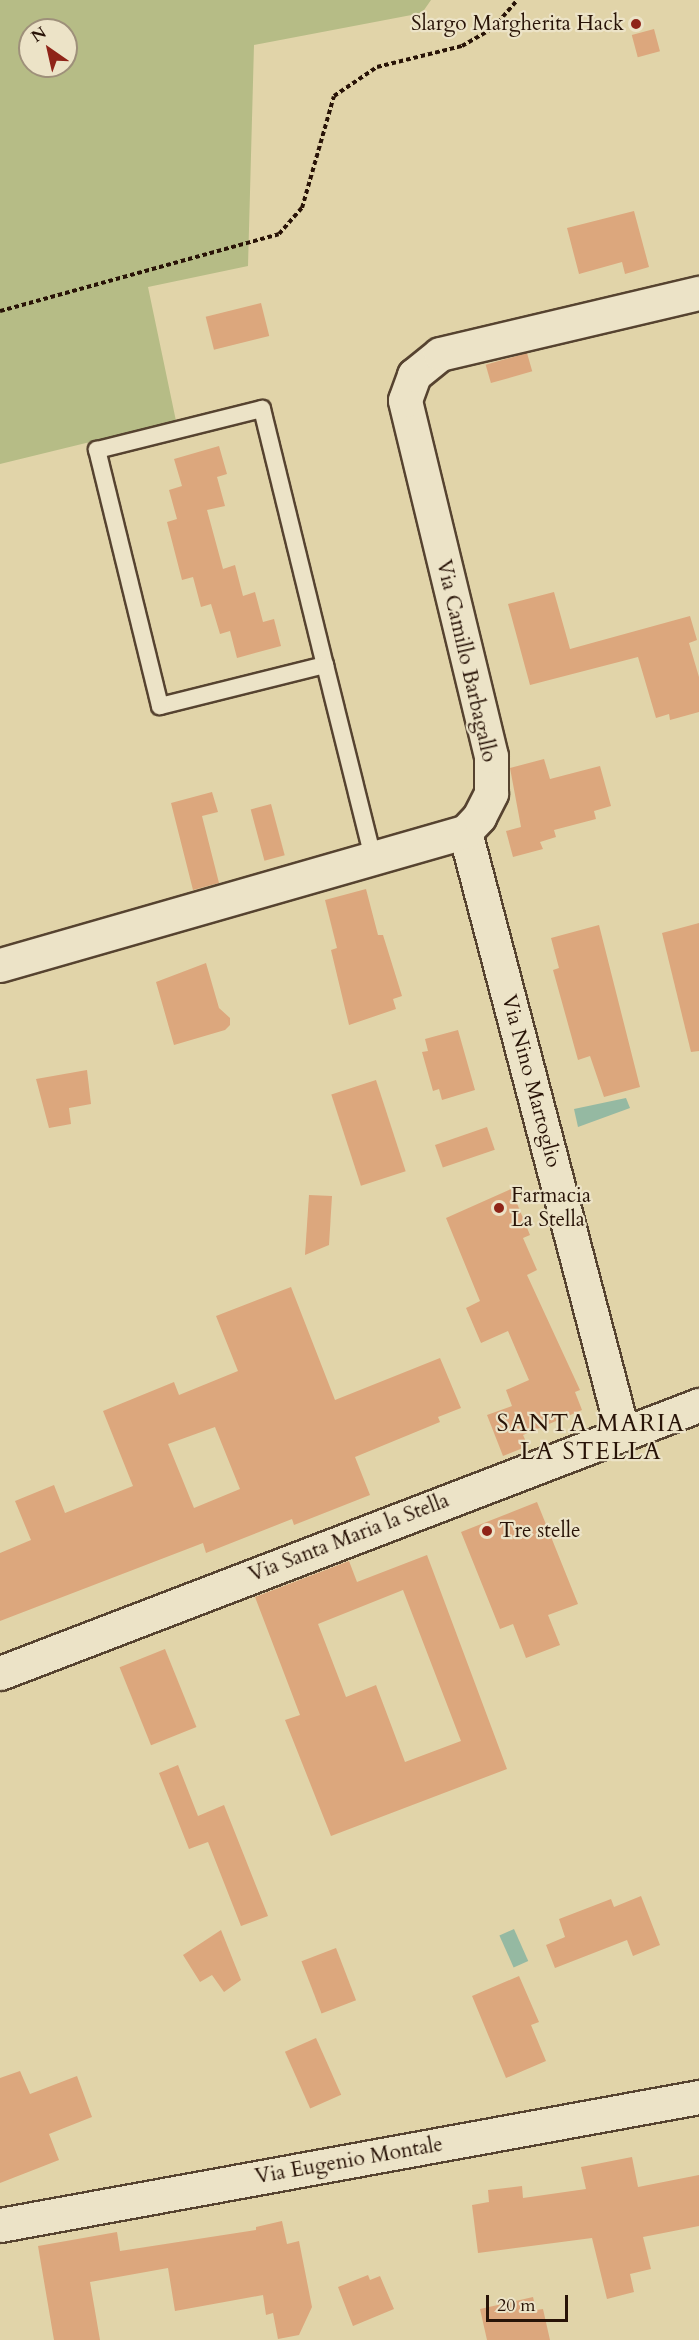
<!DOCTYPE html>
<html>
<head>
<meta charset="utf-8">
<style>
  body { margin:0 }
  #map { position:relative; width:699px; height:2340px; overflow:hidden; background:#e1d4a9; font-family:Cardo,serif }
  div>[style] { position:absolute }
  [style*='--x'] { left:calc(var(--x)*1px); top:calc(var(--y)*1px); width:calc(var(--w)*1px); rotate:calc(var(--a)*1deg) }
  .green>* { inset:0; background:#b6bc86 }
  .water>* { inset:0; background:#95b9a2; transform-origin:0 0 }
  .building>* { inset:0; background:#dca77d; transform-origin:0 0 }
  .path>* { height:4px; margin-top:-2px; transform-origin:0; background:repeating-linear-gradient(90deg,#281307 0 4.5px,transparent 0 7.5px) }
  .roads { filter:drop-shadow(2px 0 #564330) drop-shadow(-2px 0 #564330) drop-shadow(0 2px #564330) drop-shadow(0 -2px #564330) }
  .lane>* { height:16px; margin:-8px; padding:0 8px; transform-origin:8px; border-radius:8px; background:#ece3c7 }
  .street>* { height:33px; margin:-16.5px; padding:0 16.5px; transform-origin:16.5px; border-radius:16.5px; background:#ece3c7 }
  .secondary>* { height:33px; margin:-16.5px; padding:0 16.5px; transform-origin:16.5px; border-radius:16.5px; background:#ece3c7 }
  .dots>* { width:16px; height:16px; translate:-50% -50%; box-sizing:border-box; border:3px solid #ece3c7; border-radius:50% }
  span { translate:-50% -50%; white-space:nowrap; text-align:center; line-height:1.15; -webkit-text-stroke:4.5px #ece3c7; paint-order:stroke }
  .poi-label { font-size:21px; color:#281307 }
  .right { translate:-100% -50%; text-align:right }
  .left { translate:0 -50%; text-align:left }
  .street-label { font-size:21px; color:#281307 }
  .quarter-label { font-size:24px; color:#281307; letter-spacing:1.5px }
  .north { position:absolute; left:18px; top:18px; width:60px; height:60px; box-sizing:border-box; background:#ece3c7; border:2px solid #9e907a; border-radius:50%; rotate:326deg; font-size:16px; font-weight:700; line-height:24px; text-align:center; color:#281307 }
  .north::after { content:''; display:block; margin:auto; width:21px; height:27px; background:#8f2418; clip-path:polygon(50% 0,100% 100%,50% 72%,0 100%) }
  .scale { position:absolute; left:486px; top:2295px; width:82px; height:27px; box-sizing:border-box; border:3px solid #281307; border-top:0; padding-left:8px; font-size:18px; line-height:21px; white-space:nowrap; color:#281307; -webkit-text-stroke:4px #ece3c7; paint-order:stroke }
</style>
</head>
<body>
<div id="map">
  <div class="green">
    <i style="clip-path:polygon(evenodd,0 0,431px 0,422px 13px,254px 45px,248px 266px,148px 287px,176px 421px,0 464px,0 0,30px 30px,66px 30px,66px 66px,30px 66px,30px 30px)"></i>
  </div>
  <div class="water">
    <i style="clip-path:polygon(626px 1098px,630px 1108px,578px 1127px,574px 1109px)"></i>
    <i style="left:514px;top:1929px;width:35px;height:16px;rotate:66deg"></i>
  </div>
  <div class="building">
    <i style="left:654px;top:29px;width:23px;height:23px;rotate:75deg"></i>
    <i style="clip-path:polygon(634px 211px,649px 267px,625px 274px,622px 262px,579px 274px,567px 228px)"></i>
    <i style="left:261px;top:303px;width:34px;height:57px;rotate:76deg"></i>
    <i style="left:527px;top:353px;width:19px;height:43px;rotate:74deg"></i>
    <i style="clip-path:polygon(219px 446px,227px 474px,217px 477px,225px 506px,207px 510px,223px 569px,235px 565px,243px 596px,255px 592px,263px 622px,274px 619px,281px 646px,237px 658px,230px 631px,220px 634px,211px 604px,201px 607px,193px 577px,182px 580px,167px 522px,177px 519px,169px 490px,182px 486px,174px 459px)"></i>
    <i style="clip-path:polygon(554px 592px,570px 649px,690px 616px,697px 640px,689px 643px,699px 677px,699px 712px,670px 720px,669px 714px,656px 718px,638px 657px,530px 685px,508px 604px)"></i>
    <i style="clip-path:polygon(544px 759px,550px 779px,600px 766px,611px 806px,594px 811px,596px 819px,554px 830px,556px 837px,540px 842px,543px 849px,513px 857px,506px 831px,521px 827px,510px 768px)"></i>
    <i style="clip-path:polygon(212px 792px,218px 812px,202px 816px,219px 883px,193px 890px,171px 803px)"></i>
    <i style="left:271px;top:804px;width:53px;height:21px;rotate:75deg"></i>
    <i style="clip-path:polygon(366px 889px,378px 935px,383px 935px,402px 996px,393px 999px,396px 1009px,349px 1025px,331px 950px,337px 948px,325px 900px)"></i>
    <i style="clip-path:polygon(699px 923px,699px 1051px,691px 1052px,662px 933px)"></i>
    <i style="clip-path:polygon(599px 925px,640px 1087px,604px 1097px,590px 1056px,578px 1060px,553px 970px,559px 968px,551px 938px)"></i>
    <i style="clip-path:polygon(206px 963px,219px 1008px,230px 1018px,230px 1025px,225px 1030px,174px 1045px,156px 982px)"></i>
    <i style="clip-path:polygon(458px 1030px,475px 1090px,442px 1100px,439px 1089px,433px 1091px,422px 1052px,428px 1051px,425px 1039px)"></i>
    <i style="clip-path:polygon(87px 1070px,91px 1104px,69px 1108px,71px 1124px,49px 1128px,36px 1079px)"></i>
    <i style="left:376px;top:1080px;width:96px;height:47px;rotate:72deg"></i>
    <i style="left:487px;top:1127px;width:24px;height:55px;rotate:71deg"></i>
    <i style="clip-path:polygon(511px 1189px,530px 1235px,523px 1238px,537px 1270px,527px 1275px,580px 1390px,575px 1392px,582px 1410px,523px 1435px,528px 1446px,503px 1456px,487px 1415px,512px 1406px,506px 1390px,529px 1380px,508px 1331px,481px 1343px,466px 1308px,480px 1301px,446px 1218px)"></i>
    <i style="clip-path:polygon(309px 1195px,332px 1196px,329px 1245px,305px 1255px)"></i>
    <i style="clip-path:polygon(evenodd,291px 1287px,335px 1400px,440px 1358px,461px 1408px,438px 1417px,440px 1422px,355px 1457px,370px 1495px,294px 1525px,292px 1519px,206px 1553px,203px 1543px,0 1621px,0 1553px,31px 1540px,15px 1501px,54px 1485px,65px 1513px,133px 1486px,103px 1411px,174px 1382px,179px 1395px,238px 1371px,216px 1316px,291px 1287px,215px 1427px,240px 1489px,194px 1508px,168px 1444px,215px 1427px)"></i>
    <i style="clip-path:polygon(537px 1502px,578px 1604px,548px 1615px,560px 1645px,526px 1658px,513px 1624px,500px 1629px,461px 1532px)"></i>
    <i style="clip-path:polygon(evenodd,427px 1555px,507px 1769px,331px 1836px,285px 1720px,300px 1715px,255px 1597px,349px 1561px,357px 1582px,427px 1555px,403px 1590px,461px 1741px,405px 1762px,376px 1685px,346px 1697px,318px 1624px,403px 1590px)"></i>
    <i style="left:165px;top:1649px;width:84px;height:49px;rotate:68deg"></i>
    <i style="clip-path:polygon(178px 1765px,198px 1816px,224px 1805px,268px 1916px,241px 1926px,208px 1842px,189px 1849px,159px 1773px)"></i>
    <i style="clip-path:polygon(641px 1896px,660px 1945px,633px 1956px,627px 1940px,555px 1968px,546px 1945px,565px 1937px,559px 1919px,611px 1899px,614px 1907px)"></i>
    <i style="clip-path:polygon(221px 1930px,241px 1980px,224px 1992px,212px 1975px,200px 1982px,183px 1955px)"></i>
    <i style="left:336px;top:1948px;width:56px;height:37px;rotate:69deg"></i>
    <i style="clip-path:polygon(519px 1976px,539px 2022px,531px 2025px,546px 2061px,506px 2078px,472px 1996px)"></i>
    <i style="left:316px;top:2038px;width:62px;height:34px;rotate:66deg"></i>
    <i style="clip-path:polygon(20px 2071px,30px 2094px,77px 2076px,92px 2117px,49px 2134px,59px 2160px,0 2183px,0 2078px)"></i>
    <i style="clip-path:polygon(632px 2157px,638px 2187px,699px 2175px,699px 2226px,643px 2237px,651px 2269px,630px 2274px,634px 2292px,607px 2299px,592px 2238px,478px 2253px,472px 2205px,489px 2202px,488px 2190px,522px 2186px,523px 2198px,586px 2189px,581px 2167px)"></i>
    <i style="clip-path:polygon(282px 2221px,287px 2244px,299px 2241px,312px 2307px,299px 2335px,278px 2339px,273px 2313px,266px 2315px,263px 2295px,175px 2311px,168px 2268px,90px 2282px,100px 2340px,54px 2340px,38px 2246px,117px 2232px,120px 2251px,256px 2230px,256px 2227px)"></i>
    <i style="clip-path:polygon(368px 2275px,370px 2280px,380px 2276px,394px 2309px,353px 2326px,338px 2287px)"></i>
    <i style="clip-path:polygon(533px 2297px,536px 2310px,543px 2309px,550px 2340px,487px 2340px,480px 2309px)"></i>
  </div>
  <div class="path">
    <i style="--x:0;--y:311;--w:289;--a:-15.4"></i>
    <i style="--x:279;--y:234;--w:35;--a:-49"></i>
    <i style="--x:302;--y:208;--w:116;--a:-74.1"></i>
    <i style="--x:334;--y:96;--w:52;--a:-34"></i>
    <i style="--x:377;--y:67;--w:88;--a:-13.9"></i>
    <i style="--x:462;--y:46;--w:36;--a:-30"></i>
    <i style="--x:493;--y:28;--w:37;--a:-49"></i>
  </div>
  <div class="roads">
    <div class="lane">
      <i style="--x:262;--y:409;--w:264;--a:76.2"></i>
      <i style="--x:325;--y:665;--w:170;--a:166"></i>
      <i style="--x:160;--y:706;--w:264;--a:-103.8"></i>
      <i style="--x:97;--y:450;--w:170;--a:-14"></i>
      <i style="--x:325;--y:665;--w:199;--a:76"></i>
    </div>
    <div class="street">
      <i style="--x:465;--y:832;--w:622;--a:75.29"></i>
      <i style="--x:0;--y:965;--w:484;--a:-16"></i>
      <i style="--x:465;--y:832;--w:21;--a:-47"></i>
      <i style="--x:479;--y:817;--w:27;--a:-63"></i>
      <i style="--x:491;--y:793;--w:37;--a:-90"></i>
      <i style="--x:491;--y:756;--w:366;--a:-103.6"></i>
      <i style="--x:405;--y:400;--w:27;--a:-70"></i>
      <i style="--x:414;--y:375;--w:33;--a:-39"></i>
      <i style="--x:440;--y:354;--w:266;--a:-13.3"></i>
    </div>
    <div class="secondary">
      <i style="--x:0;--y:1673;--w:749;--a:-20.98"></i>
      <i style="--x:0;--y:2225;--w:711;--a:-10.38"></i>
    </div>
  </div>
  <div class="dots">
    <i style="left:636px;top:24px;background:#8f2418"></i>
    <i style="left:499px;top:1208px;background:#8f2418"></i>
    <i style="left:487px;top:1531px;background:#8f2418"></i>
  </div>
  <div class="poi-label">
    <span class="right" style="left:624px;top:24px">Slargo Margherita Hack</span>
    <span class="left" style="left:511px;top:1208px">Farmacia<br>La Stella</span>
    <span class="left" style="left:499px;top:1531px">Tre stelle</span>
  </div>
  <div class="street-label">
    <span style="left:466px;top:661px;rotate:77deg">Via Camillo Barbagallo</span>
    <span style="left:531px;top:1081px;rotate:75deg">Via Nino Martoglio</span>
    <span style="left:349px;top:1538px;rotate:-21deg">Via Santa Maria la Stella</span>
    <span style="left:349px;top:2161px;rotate:-10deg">Via Eugenio Montale</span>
  </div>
  <div class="quarter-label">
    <span style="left:591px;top:1438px">SANTA MARIA<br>LA STELLA</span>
  </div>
  <div class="north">N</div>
  <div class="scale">20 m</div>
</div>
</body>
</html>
